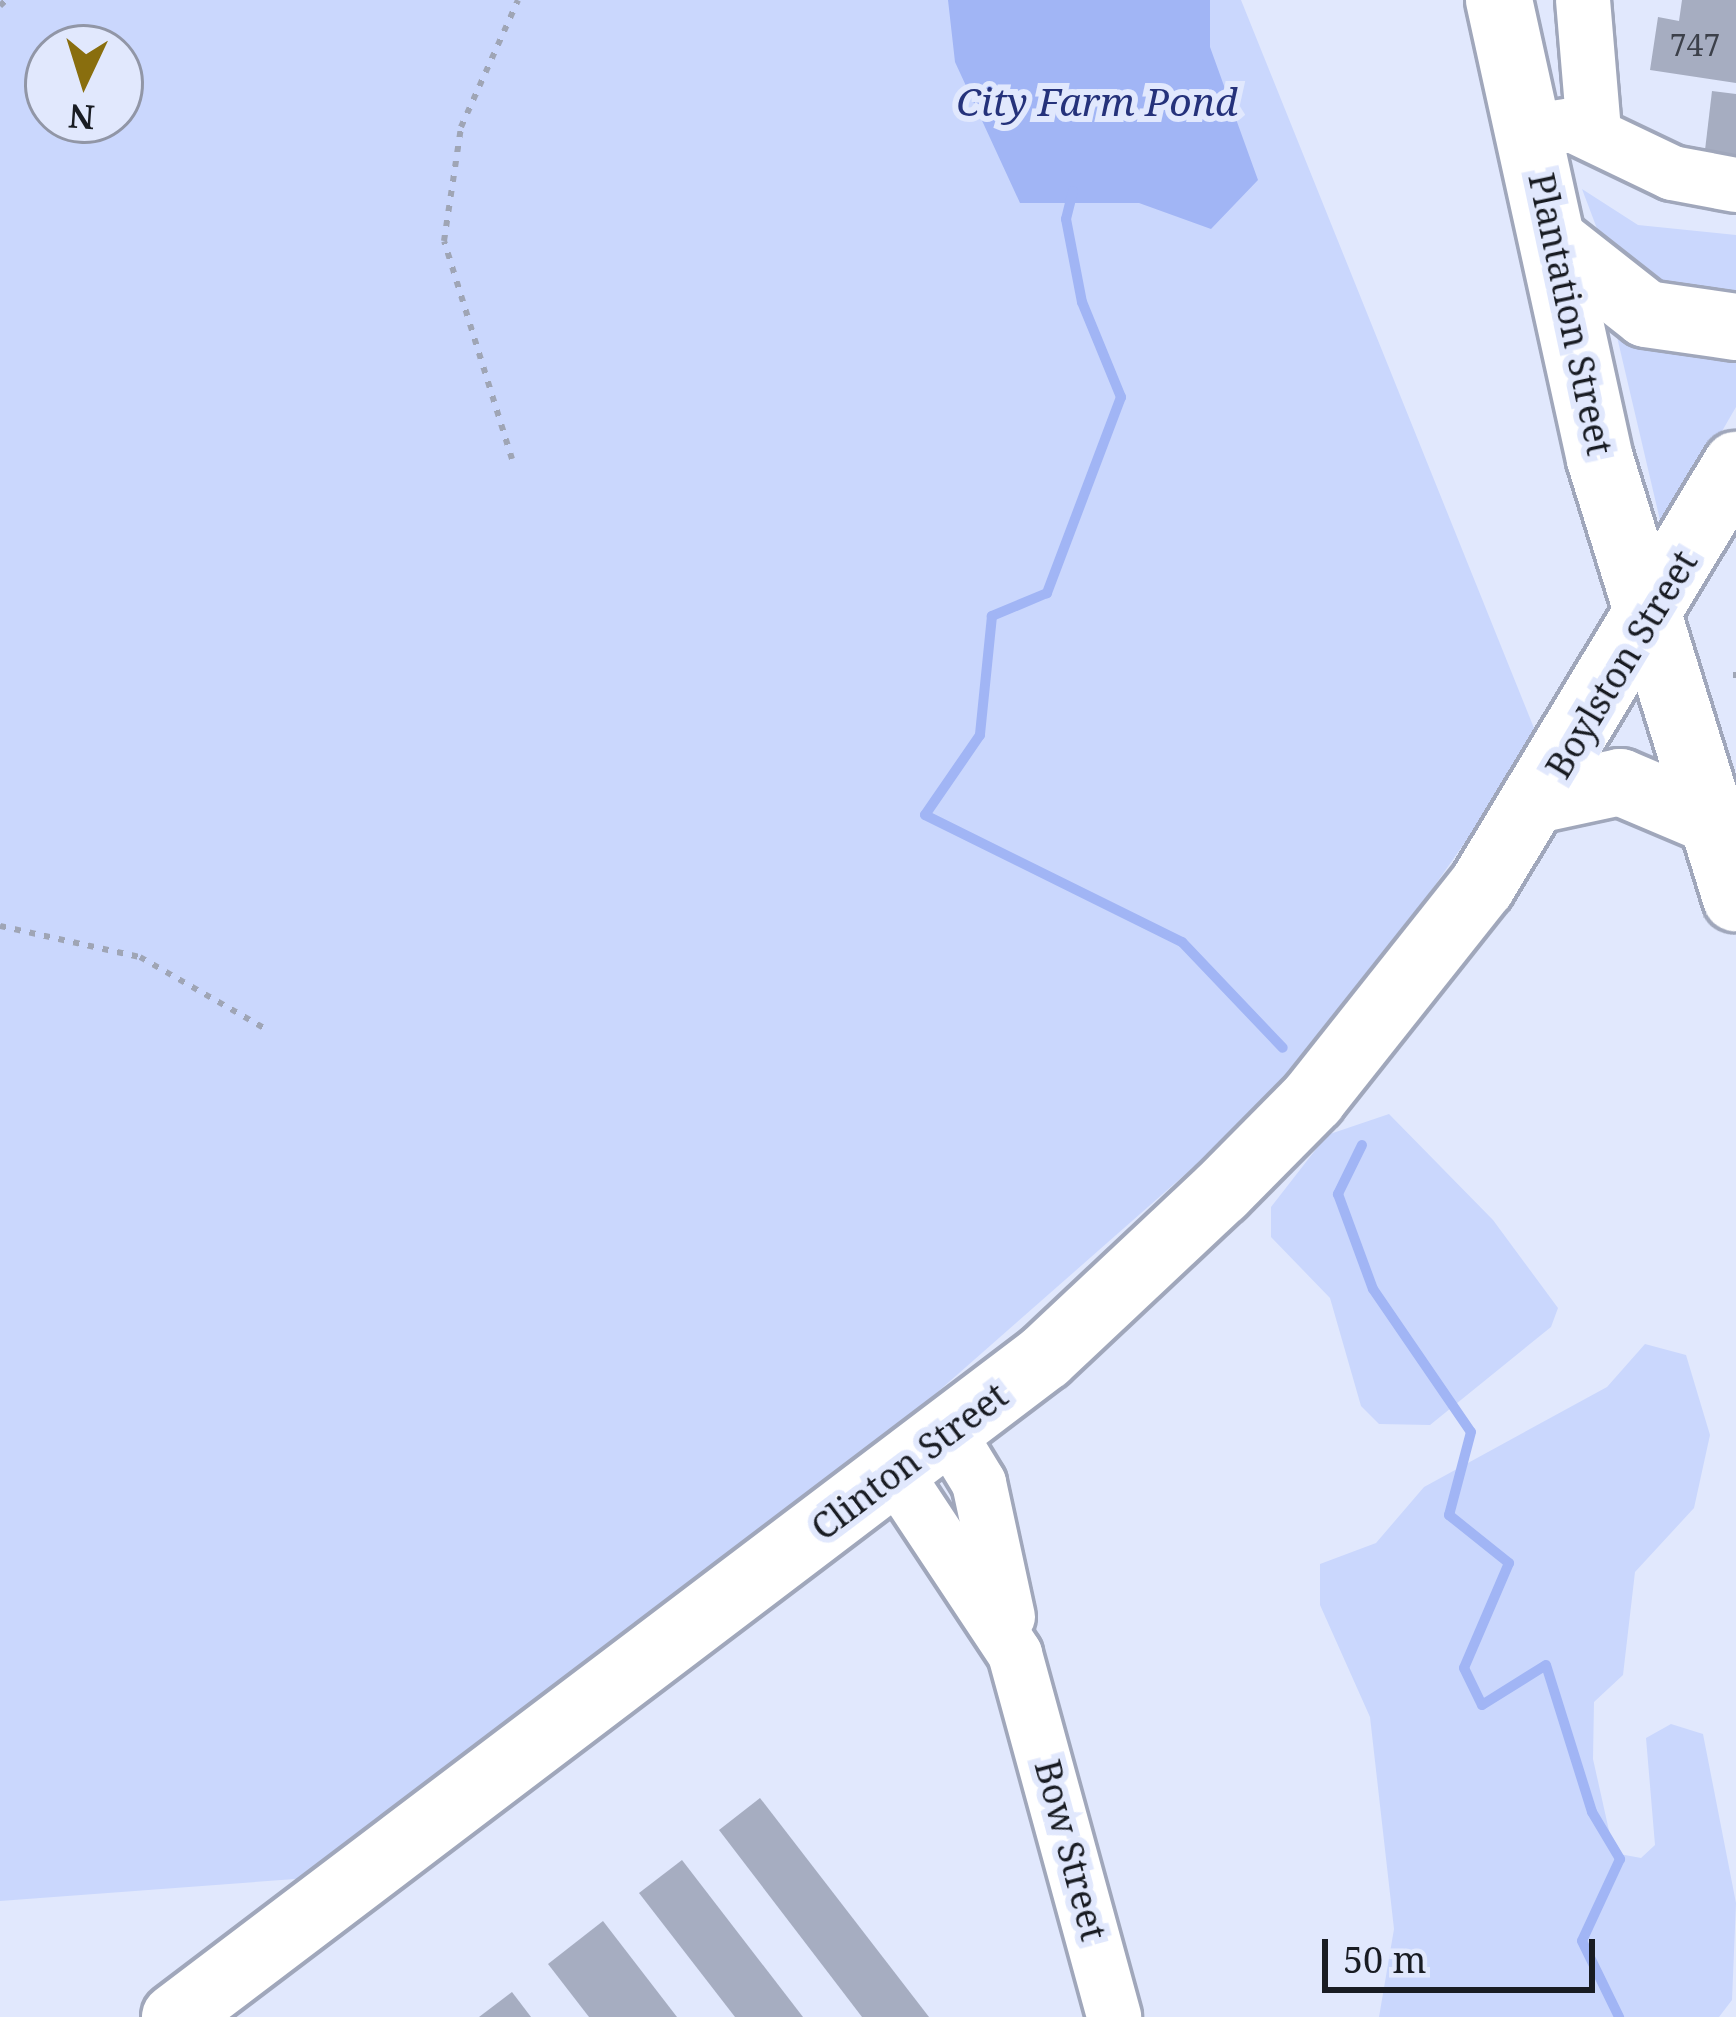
<!DOCTYPE html>
<html>
<head>
<meta charset="utf-8">
<style>
  body { margin:0 }
  #map { position:relative; width:1736px; height:2017px; overflow:hidden; background:#e1e8fd; font-family:"Noto Serif",serif }
  div>[style] { position:absolute }
  [style*='--x'] { left:calc(var(--x)*1px); top:calc(var(--y)*1px); width:calc(var(--w)*1px); rotate:calc(var(--a)*1deg) }
  .green>* { inset:0; background:#cad7fd }
  .water>* { inset:0; background:#a1b5f5 }
  .stream>* { height:10px; margin:-5px; padding:0 5px; transform-origin:5px; border-radius:5px; background:#a1b5f5 }
  .building>* { inset:0; background:#a6adc1 }
  .path>* { height:6px; margin-top:-3px; transform-origin:0; background:repeating-linear-gradient(90deg,#9fa5b5 0 6px,transparent 0 15px) }
  .roads { filter:drop-shadow(3px 0 #a0a7bb) drop-shadow(-3px 0 #a0a7bb) drop-shadow(0 3px #a0a7bb) drop-shadow(0 -3px #a0a7bb) }
  .minor>* { height:54px; margin:-27px; padding:0 27px; transform-origin:27px; border-radius:27px; background:#fff }
  .major>* { height:66px; margin:-33px; padding:0 33px; transform-origin:33px; border-radius:33px; background:#fff }
  span { translate:-50% -50%; white-space:nowrap; text-align:center; line-height:1.15; -webkit-text-stroke:12px #e1e8fd; paint-order:stroke }
  .number-label { font-size:30px; color:#3c404a }
  .number-label span { -webkit-text-stroke-width:0 }
  .street-label { font-size:36px; color:#191c23 }
  .water-label { font-size:39px; color:#25327b; font-style:italic }
  .north { position:absolute; left:24px; top:24px; width:120px; height:120px; box-sizing:border-box; background:#e1e8fd; border:3px solid #9196a6; border-radius:50%; rotate:184deg; font-size:33px; font-weight:700; line-height:48px; text-align:center; color:#191c23 }
  .north::after { content:''; display:block; margin:auto; width:42px; height:54px; background:#896e0e; clip-path:polygon(50% 0,100% 100%,50% 72%,0 100%) }
  .scale { position:absolute; left:1322px; top:1939px; width:273px; height:54px; box-sizing:border-box; border:6px solid #191c23; border-top:0; padding-left:15px; font-size:36px; line-height:42px; white-space:nowrap; color:#191c23; -webkit-text-stroke:9px #e1e8fd; paint-order:stroke }
</style>
</head>
<body>
<div id="map">
  <div class="green">
    <i style="clip-path:polygon(evenodd,0 0,1241px 0,1538px 738px,1335px 1028px,1198px 1163px,933px 1396px,322px 1877px,0 1901px,0 0,48px 48px,120px 48px,120px 120px,48px 120px,48px 48px)"></i>
    <i style="clip-path:polygon(1582px 189px,1638px 225px,1736px 235px,1736px 310px,1707px 312px,1610px 263px)"></i>
    <i style="clip-path:polygon(1614px 324px,1666px 351px,1736px 356px,1736px 407px,1663px 533px)"></i>
    <i style="clip-path:polygon(1389px 1114px,1493px 1220px,1558px 1308px,1551px 1327px,1430px 1425px,1379px 1424px,1361px 1406px,1330px 1298px,1271px 1237px,1271px 1207px,1327px 1135px)"></i>
    <i style="clip-path:polygon(1645px 1344px,1686px 1355px,1710px 1435px,1694px 1508px,1635px 1572px,1623px 1675px,1594px 1702px,1593px 1759px,1614px 1853px,1641px 1858px,1655px 1845px,1646px 1738px,1671px 1724px,1703px 1734px,1736px 1903px,1732px 2000px,1719px 2017px,1379px 2017px,1394px 1929px,1370px 1717px,1320px 1605px,1320px 1564px,1376px 1543px,1424px 1487px,1607px 1387px)"></i>
  </div>
  <div class="water">
    <i style="clip-path:polygon(948px 0,1210px 0,1210px 47px,1258px 180px,1211px 229px,1139px 203px,1020px 203px,955px 62px)"></i>
  </div>
  <div class="stream">
    <i style="--x:1073;--y:191;--w:29;--a:104"></i>
    <i style="--x:1066;--y:219;--w:85;--a:79.1"></i>
    <i style="--x:1082;--y:302;--w:103;--a:67.7"></i>
    <i style="--x:1121;--y:397;--w:210;--a:110.7"></i>
    <i style="--x:1047;--y:593;--w:60;--a:157.3"></i>
    <i style="--x:992;--y:616;--w:120;--a:95.8"></i>
    <i style="--x:980;--y:735;--w:97;--a:124.5"></i>
    <i style="--x:925;--y:815;--w:287;--a:26.3"></i>
    <i style="--x:1182;--y:942;--w:146;--a:46.4"></i>
    <i style="--x:1362;--y:1145;--w:55;--a:116.1"></i>
    <i style="--x:1338;--y:1194;--w:101;--a:69.8"></i>
    <i style="--x:1373;--y:1289;--w:173;--a:55.6"></i>
    <i style="--x:1471;--y:1432;--w:86;--a:104.8"></i>
    <i style="--x:1449;--y:1515;--w:77;--a:38.7"></i>
    <i style="--x:1509;--y:1563;--w:114;--a:113.2"></i>
    <i style="--x:1464;--y:1668;--w:41;--a:64.1"></i>
    <i style="--x:1482;--y:1705;--w:75;--a:-32"></i>
    <i style="--x:1546;--y:1665;--w:154;--a:72.6"></i>
    <i style="--x:1592;--y:1812;--w:55;--a:59.2"></i>
    <i style="--x:1620;--y:1859;--w:90;--a:114.9"></i>
    <i style="--x:1582;--y:1941;--w:85;--a:64"></i>
  </div>
  <div class="building">
    <i style="clip-path:polygon(1682px 0,1736px 0,1736px 83px,1650px 70px,1658px 17px,1679px 21px)"></i>
    <i style="clip-path:polygon(1712px 91px,1736px 94px,1736px 171px,1703px 167px)"></i>
    <i style="clip-path:polygon(760px 1798px,929px 2017px,862px 2017px,719px 1830px)"></i>
    <i style="clip-path:polygon(682px 1860px,803px 2017px,735px 2017px,639px 1893px)"></i>
    <i style="clip-path:polygon(603px 1921px,677px 2017px,589px 2017px,548px 1964px)"></i>
    <i style="clip-path:polygon(512px 1992px,531px 2017px,479px 2017px)"></i>
  </div>
  <div class="path">
    <i style="--x:0;--y:6;--w:8;--a:-45"></i>
    <i style="--x:512;--y:459;--w:228;--a:-107.3"></i>
    <i style="--x:444;--y:241;--w:115;--a:-81.5"></i>
    <i style="--x:461;--y:127;--w:139;--a:-65.8"></i>
    <i style="--x:1736;--y:672;--w:7;--a:90"></i>
    <i style="--x:0;--y:926;--w:143;--a:12.5"></i>
    <i style="--x:140;--y:957;--w:143;--a:29.8"></i>
  </div>
  <div class="roads">
    <div class="minor">
      <i style="--x:1583;--y:0;--w:131;--a:85.2"></i>
      <i style="--x:1532;--y:131;--w:40;--a:-8.5"></i>
      <i style="--x:1572;--y:125;--w:111;--a:25.6"></i>
      <i style="--x:1672;--y:173;--w:65;--a:10.6"></i>
      <i style="--x:948;--y:1432;--w:60;--a:58.7"></i>
      <i style="--x:979;--y:1483;--w:137;--a:77.8"></i>
      <i style="--x:896;--y:1474;--w:216;--a:56.5"></i>
      <i style="--x:1015;--y:1654;--w:376;--a:74.7"></i>
    </div>
    <div class="major">
      <i style="--x:1499;--y:0;--w:470;--a:77.6"></i>
      <i style="--x:1600;--y:459;--w:460;--a:72.8"></i>
      <i style="--x:1561;--y:247;--w:108;--a:38.2"></i>
      <i style="--x:1646;--y:314;--w:91;--a:8.2"></i>
      <i style="--x:1541;--y:799;--w:81;--a:-12.1"></i>
      <i style="--x:1620;--y:782;--w:95;--a:23"></i>
      <i style="--x:175;--y:2017;--w:1092;--a:-37.18"></i>
      <i style="--x:1045;--y:1357;--w:241;--a:-43.2"></i>
      <i style="--x:1221;--y:1192;--w:131;--a:-45.3"></i>
      <i style="--x:1313;--y:1099;--w:272;--a:-51.6"></i>
      <i style="--x:1482;--y:886;--w:492;--a:-58.9"></i>
    </div>
  </div>
  <div class="number-label">
    <span style="left:1695px;top:45px">747</span>
  </div>
  <div class="street-label">
    <span style="left:1571px;top:314px;rotate:78deg">Plantation Street</span>
    <span style="left:1621px;top:664px;rotate:-59deg">Boylston Street</span>
    <span style="left:909px;top:1461px;rotate:-37deg">Clinton Street</span>
    <span style="left:1071px;top:1850px;rotate:75deg">Bow Street</span>
  </div>
  <div class="water-label">
    <span style="left:1097px;top:101px">City Farm Pond</span>
  </div>
  <div class="north">N</div>
  <div class="scale">50 m</div>
</div>
</body>
</html>
